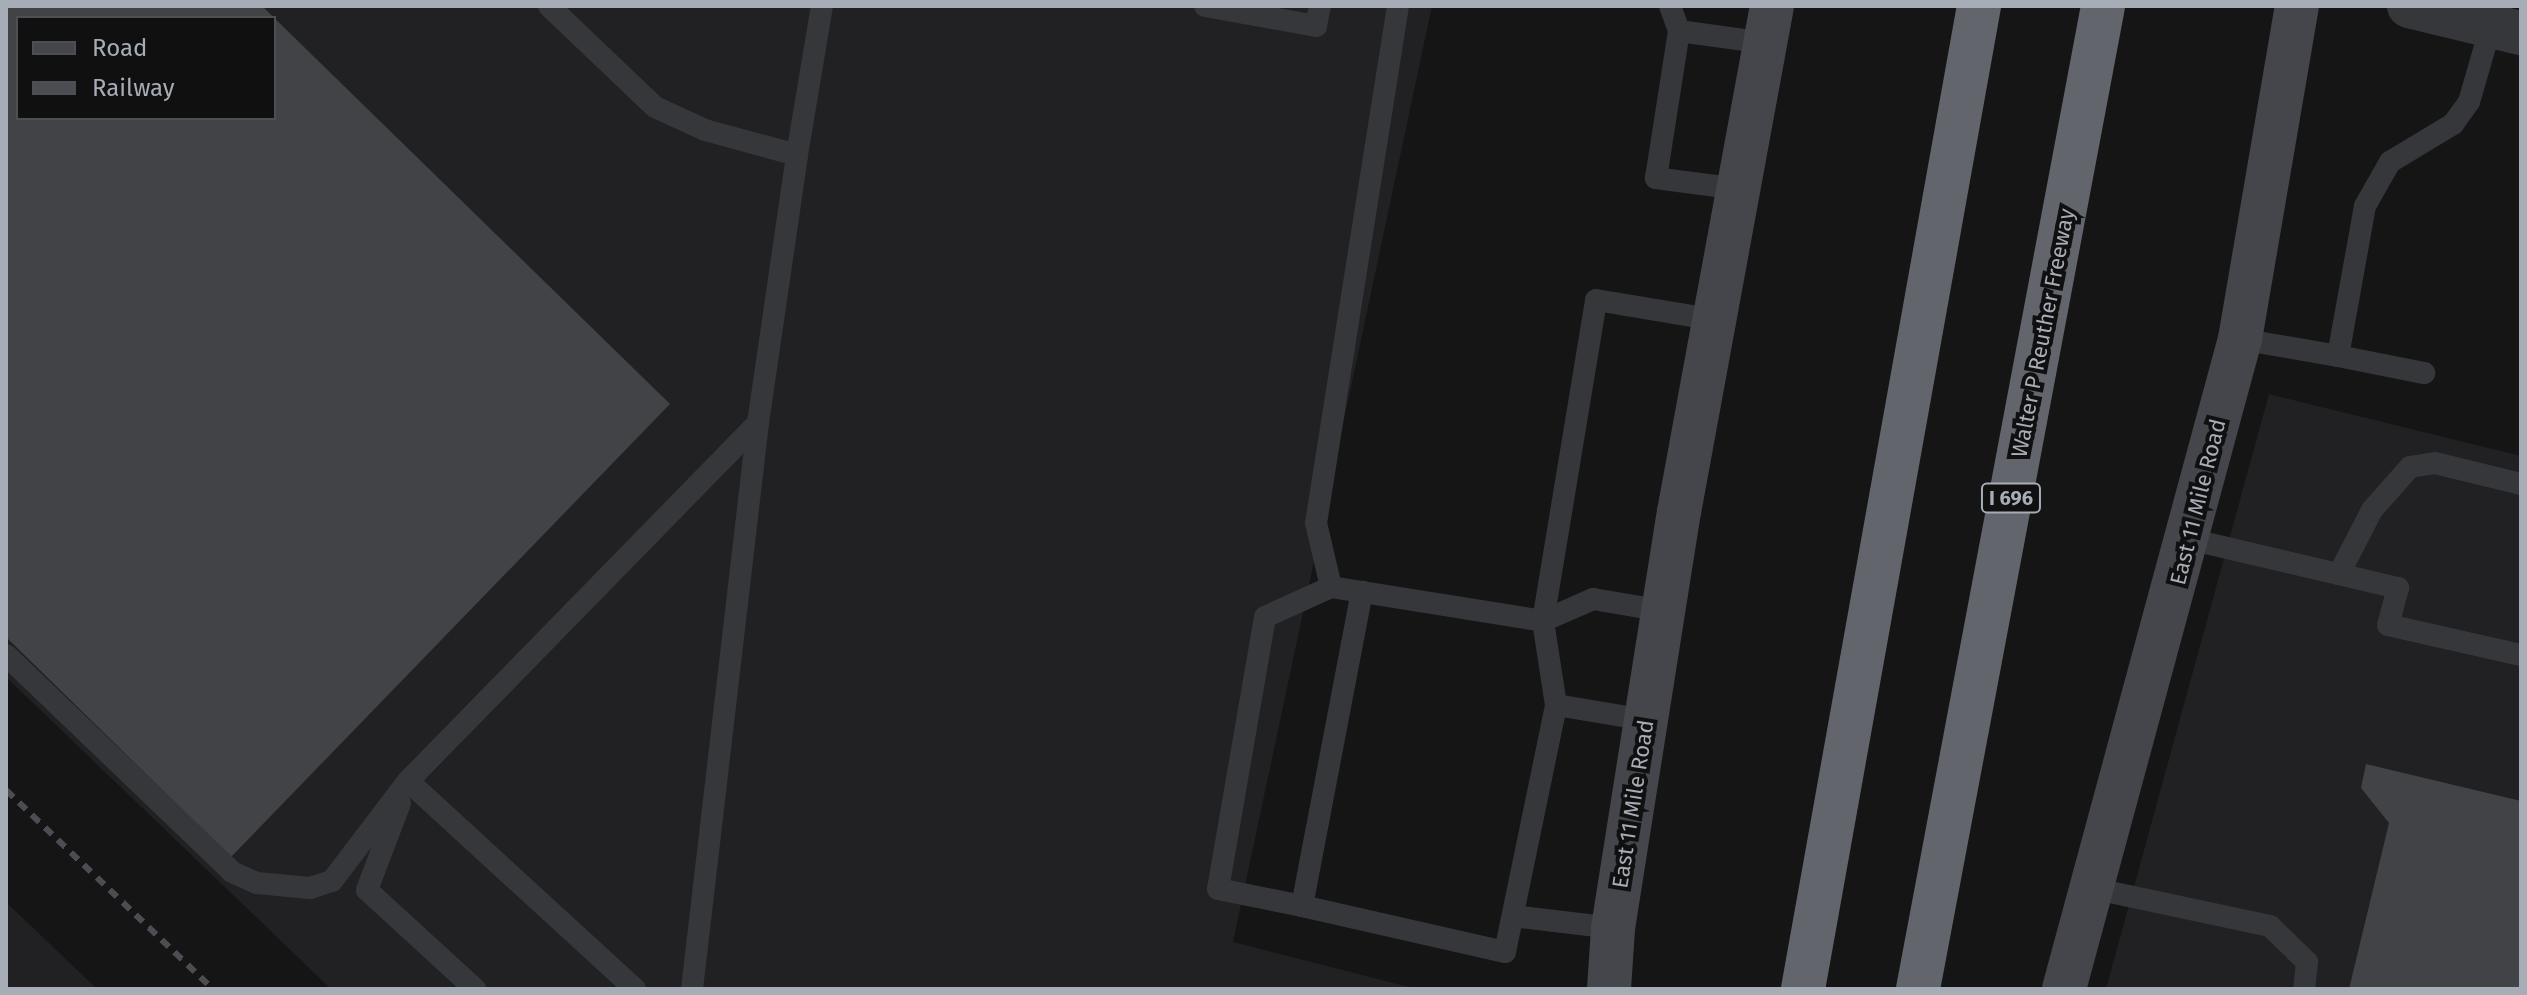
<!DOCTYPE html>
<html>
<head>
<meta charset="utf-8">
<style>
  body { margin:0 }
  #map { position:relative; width:2527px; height:995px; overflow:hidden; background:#151516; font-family:"Fira Sans",sans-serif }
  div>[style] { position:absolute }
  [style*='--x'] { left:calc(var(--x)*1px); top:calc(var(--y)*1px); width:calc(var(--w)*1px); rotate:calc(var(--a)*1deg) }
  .built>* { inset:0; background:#212123 }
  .building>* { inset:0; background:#414346 }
  .lane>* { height:22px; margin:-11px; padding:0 11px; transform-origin:11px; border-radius:11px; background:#36373b }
  .street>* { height:44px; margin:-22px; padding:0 22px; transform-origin:22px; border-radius:22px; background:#36373b }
  .secondary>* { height:44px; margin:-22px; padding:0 22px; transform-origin:22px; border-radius:22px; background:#44464b }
  .highway>* { height:44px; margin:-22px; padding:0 22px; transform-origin:22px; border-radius:22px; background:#62666c }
  .rail>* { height:6px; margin-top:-3px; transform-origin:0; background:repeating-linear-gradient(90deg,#4b4d52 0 10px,transparent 0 18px) }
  span { translate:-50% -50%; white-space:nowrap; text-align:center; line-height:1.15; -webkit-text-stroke:8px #101011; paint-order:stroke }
  .shield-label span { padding:2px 6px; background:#101011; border:2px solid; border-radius:6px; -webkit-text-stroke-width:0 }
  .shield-label { font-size:20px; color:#a6adb6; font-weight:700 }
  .street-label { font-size:22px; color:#a6adb6 }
  .frame { position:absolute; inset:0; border:8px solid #a6adb6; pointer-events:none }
  .legend { position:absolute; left:16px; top:16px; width:260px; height:104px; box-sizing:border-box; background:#101011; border:2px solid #4c4f53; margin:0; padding:10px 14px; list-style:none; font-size:24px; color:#a6adb6 }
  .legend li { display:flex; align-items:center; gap:16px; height:40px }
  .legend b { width:40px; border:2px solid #4c4f53 }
</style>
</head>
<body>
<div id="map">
  <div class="built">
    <i style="clip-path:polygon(evenodd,6px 6px,1432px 6px,1233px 942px,1417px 989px,331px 989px,6px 677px,6px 6px,18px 18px,274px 18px,274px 118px,18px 118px,18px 18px)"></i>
    <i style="clip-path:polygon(2269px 394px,2521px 456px,2521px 989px,2106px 989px)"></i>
    <i style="clip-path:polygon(6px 902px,97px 989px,6px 989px)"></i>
  </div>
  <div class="building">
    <i style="clip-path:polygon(evenodd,6px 6px,262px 6px,670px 404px,231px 857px,6px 637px,6px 6px,18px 18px,274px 18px,274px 118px,18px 118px,18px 18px)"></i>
    <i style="clip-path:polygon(2366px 764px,2521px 801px,2521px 989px,2349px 989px,2389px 823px,2361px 788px)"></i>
  </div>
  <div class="lane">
    <i style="--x:549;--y:6;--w:146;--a:43.6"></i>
    <i style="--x:655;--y:107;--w:55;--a:24.7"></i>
    <i style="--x:705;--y:130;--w:95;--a:15.2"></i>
    <i style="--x:797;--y:155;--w:151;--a:-80.5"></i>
    <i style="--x:1205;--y:6;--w:113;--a:10.2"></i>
    <i style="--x:1316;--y:26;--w:20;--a:-79"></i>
    <i style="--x:1398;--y:6;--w:523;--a:99.01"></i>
    <i style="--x:1316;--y:523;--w:66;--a:76.8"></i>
    <i style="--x:1331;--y:587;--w:215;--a:9.1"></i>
    <i style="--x:1543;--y:621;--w:55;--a:-23.7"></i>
    <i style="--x:1593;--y:599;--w:71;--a:9.7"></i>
    <i style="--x:1670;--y:6;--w:27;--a:70"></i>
    <i style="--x:1739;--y:189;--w:84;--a:-172.5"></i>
    <i style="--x:1656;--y:178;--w:149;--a:-81.1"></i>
    <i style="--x:1679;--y:31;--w:87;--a:7.9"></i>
    <i style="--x:2240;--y:339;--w:99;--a:9.8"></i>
    <i style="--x:2338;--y:356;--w:152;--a:-79.8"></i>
    <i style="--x:2365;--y:206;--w:51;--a:-60.4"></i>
    <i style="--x:2390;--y:162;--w:74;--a:-31.1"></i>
    <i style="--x:2453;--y:124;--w:27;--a:-54"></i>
    <i style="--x:2469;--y:102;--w:79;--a:-73.9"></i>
    <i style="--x:2338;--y:356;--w:88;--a:11.2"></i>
    <i style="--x:2189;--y:539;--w:215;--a:13.2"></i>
    <i style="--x:2398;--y:588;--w:38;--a:105"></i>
    <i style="--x:2388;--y:625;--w:136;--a:12.7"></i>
    <i style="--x:2339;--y:574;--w:72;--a:-62.7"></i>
    <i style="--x:2372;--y:510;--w:57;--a:-48.5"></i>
    <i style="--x:2410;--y:467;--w:25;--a:-9"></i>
    <i style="--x:2435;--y:463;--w:89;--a:13.7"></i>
    <i style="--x:1331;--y:587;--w:72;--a:155.6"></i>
    <i style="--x:1265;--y:617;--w:276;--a:99.8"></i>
    <i style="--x:1218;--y:889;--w:86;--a:11.4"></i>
    <i style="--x:1302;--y:906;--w:320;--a:-79.2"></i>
    <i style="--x:6;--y:655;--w:313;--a:43.8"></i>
    <i style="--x:232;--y:872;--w:27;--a:24"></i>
    <i style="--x:257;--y:883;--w:53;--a:5.4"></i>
    <i style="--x:310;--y:888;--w:23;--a:-18"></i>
    <i style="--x:332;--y:881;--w:126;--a:-52.8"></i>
    <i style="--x:1556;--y:705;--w:91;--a:9.5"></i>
    <i style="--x:400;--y:803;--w:93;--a:110.8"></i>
    <i style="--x:367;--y:890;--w:147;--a:42.5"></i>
    <i style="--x:2091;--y:888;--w:183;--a:12"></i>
    <i style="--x:2270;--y:926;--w:52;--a:44.2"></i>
    <i style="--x:2307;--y:962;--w:27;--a:96"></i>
    <i style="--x:1302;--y:906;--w:208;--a:12.8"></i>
    <i style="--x:1505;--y:952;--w:252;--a:-78.3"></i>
    <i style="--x:1556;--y:705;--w:85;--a:-98.8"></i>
    <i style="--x:1543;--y:621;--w:325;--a:-80.6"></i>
    <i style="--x:1596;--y:300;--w:121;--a:9.5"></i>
    <i style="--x:1513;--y:916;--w:101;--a:6.8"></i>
    <i style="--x:635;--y:989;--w:308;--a:-137.5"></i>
    <i style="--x:408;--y:781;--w:501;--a:-45.65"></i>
    <i style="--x:692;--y:989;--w:570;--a:-83.35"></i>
    <i style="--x:758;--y:423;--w:271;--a:-81.7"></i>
  </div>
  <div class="street">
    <i style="--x:2409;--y:6;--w:115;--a:13.6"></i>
  </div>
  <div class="secondary">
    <i style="--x:1609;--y:989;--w:61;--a:-86.2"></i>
    <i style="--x:1613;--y:928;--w:421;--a:-81"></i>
    <i style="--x:1679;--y:512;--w:514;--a:-79.59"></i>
    <i style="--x:2064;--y:989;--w:673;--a:-74.85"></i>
    <i style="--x:2240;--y:339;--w:338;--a:-80.3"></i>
  </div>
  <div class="highway">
    <i style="--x:1803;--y:989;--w:999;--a:-79.85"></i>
    <i style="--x:1918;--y:989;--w:1000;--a:-79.34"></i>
  </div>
  <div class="rail">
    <i style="--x:6;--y:790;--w:287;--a:43.9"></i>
  </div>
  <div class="shield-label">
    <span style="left:2011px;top:498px">I 696</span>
  </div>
  <div class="street-label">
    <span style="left:2043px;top:333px;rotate:-79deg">Walter P Reuther Freeway</span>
    <span style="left:2198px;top:502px;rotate:-76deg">East 11 Mile Road</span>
    <span style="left:1633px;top:804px;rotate:-81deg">East 11 Mile Road</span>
  </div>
  <div class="frame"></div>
  <ul class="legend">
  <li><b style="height:10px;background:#44464b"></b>Road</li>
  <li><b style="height:10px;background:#4b4d52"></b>Railway</li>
  </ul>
</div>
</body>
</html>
